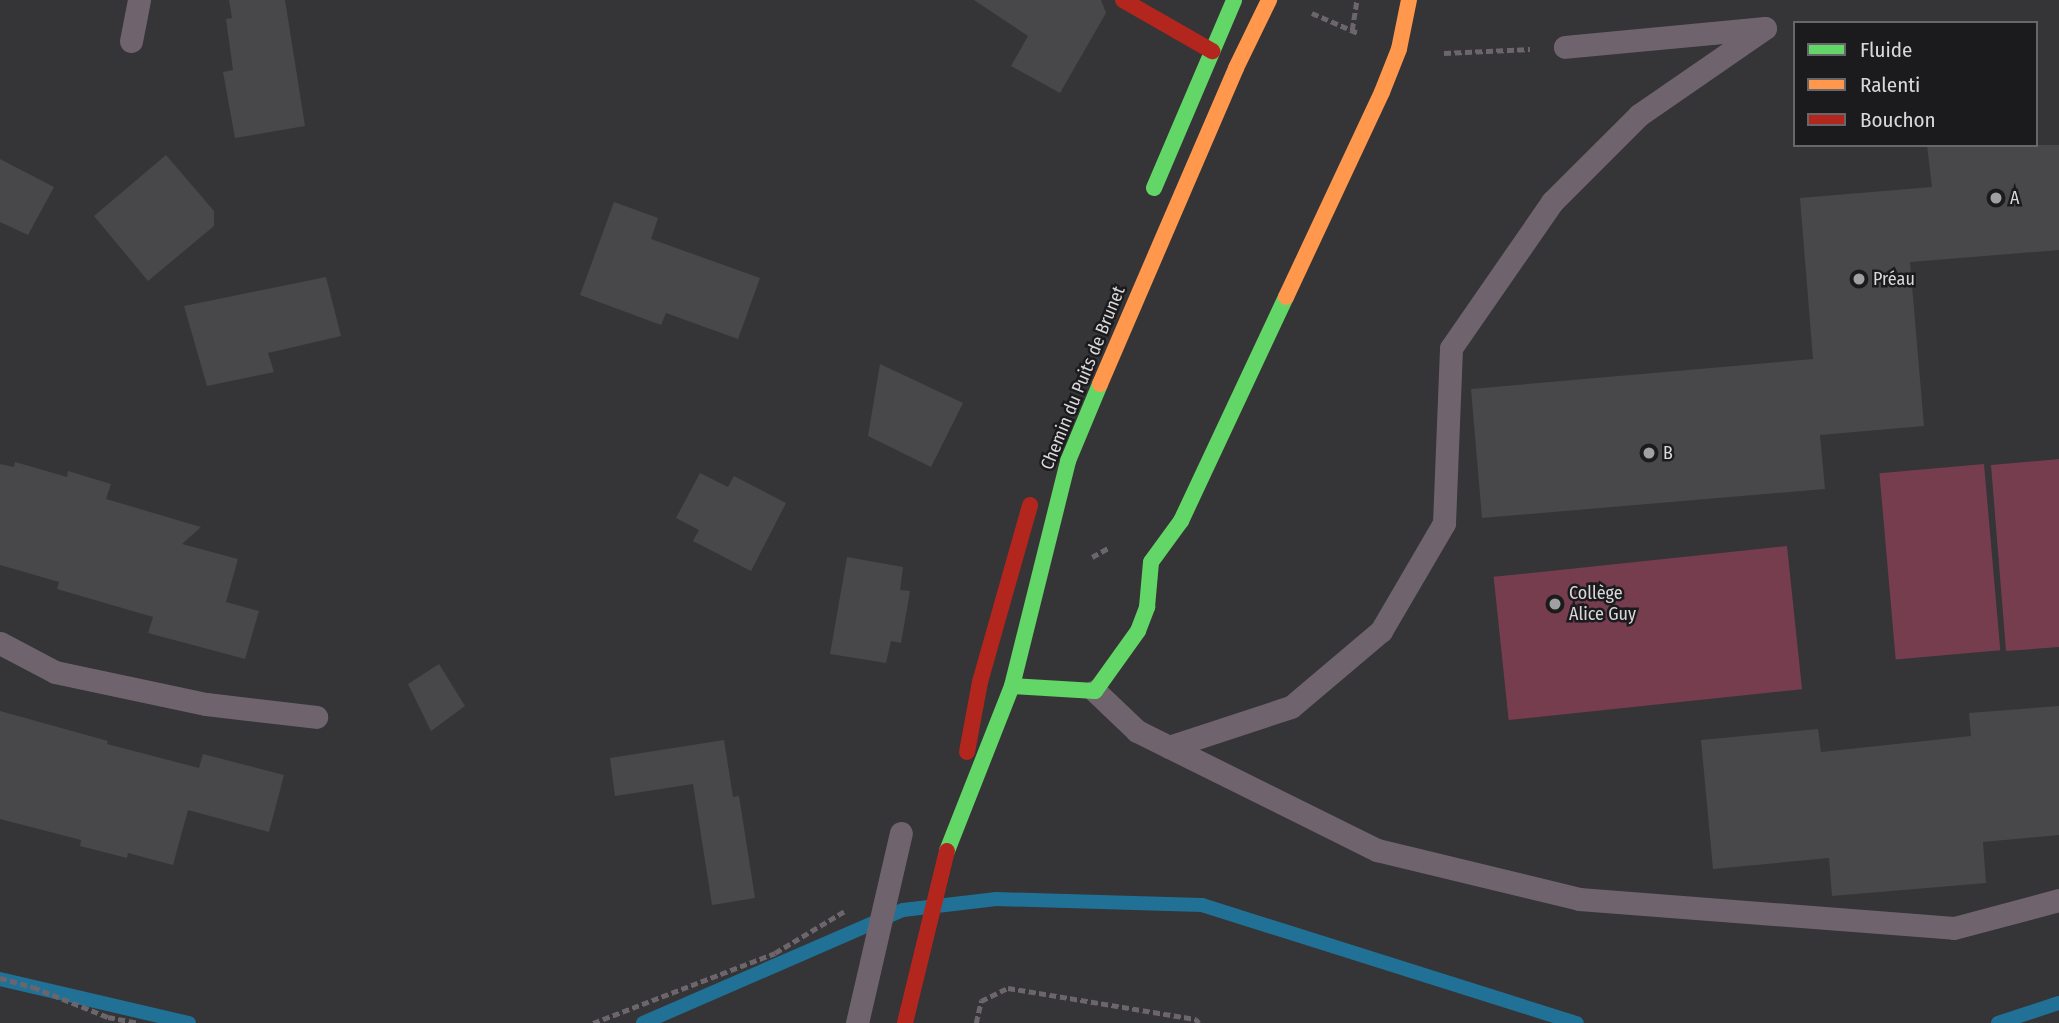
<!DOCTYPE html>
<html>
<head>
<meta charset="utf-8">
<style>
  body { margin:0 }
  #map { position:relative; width:2059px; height:1023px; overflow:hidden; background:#353436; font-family:"Fira Sans Condensed",sans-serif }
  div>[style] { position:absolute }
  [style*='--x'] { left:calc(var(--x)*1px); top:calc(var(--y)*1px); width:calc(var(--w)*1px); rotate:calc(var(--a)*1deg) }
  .green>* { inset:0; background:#763d4e; transform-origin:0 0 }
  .stream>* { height:14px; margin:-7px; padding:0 7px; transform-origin:7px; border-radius:7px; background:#207195 }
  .building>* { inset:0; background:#48484a }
  .path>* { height:4.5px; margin-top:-2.25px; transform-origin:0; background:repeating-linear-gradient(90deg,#6c656c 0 7px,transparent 0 10.5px) }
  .lane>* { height:23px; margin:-11.5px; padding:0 11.5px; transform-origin:11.5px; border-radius:11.5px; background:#6f636e }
  .fast>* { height:16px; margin:-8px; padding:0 8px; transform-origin:8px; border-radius:8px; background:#63d668 }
  .slow>* { height:16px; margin:-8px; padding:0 8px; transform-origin:8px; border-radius:8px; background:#ff974d }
  .jam>* { height:16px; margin:-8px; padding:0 8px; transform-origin:8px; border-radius:8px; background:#b3261e }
  .dots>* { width:19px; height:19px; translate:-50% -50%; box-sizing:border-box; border:4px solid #1b1b1d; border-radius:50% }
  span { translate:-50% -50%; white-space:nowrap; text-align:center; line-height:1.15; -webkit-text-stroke:5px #1b1b1d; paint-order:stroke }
  .poi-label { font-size:18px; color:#d9d9db }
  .left { translate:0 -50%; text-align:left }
  .street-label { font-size:18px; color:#d9d9db }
  .legend { position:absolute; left:1793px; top:21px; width:245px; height:126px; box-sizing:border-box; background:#1b1b1d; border:2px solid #676769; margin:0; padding:9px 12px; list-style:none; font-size:21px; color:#d9d9db }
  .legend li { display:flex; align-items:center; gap:14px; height:35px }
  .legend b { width:35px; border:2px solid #676769 }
</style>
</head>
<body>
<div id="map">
  <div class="green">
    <i style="clip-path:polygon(2059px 459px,2059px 647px,2006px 651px,1991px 465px)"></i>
    <i style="left:1984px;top:464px;width:187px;height:105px;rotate:85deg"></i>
    <i style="left:1787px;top:546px;width:144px;height:295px;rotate:84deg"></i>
  </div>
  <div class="stream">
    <i style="--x:0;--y:979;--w:194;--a:13.1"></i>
    <i style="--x:643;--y:1023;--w:283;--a:-23.5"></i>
    <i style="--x:903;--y:910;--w:94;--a:-6.7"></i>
    <i style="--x:996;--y:899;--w:206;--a:1.7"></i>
    <i style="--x:1202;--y:905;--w:393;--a:17.5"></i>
    <i style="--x:1998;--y:1023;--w:64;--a:-18.2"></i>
  </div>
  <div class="building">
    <i style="clip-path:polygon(229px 0,285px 0,305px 126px,235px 138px,223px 72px,233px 70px,226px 19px,232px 18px)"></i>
    <i style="clip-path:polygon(974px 0,1101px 0,1106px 13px,1060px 93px,1011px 66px,1028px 36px)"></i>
    <i style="clip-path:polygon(1927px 145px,2059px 145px,2059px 250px,1910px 262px,1924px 426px,1820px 435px,1825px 489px,1482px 518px,1471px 389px,1813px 359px,1800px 198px,1932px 187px)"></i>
    <i style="clip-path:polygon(166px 155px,214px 211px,214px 226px,148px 281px,94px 216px)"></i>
    <i style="clip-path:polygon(0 159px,54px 187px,28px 235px,0 222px)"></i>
    <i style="clip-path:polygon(614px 202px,658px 218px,651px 239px,760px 278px,738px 339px,666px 313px,661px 325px,580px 295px)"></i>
    <i style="clip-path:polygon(326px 277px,341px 336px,268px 353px,274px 372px,207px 386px,184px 306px)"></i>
    <i style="clip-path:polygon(880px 364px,963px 403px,931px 467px,868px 436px)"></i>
    <i style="clip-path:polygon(15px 462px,67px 477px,68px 471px,111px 484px,106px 499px,201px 527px,182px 544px,238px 559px,226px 602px,259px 611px,245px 659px,148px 633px,153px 617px,57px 589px,59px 582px,0 565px,0 464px,14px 467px)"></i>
    <i style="clip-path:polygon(700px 473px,728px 487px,734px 476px,786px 503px,751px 571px,693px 541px,699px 530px,676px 518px)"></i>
    <i style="clip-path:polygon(847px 557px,903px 567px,900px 590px,910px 591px,901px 643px,891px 641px,886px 663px,830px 654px)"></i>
    <i style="clip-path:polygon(439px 664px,465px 706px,431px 731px,408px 684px)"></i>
    <i style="clip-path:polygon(2059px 706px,2059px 835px,1983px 842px,1986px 883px,1832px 896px,1829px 858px,1713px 869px,1701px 740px,1818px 729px,1821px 752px,1971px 736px,1969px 713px)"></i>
    <i style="clip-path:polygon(0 711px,108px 741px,107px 744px,199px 768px,203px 754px,284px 775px,269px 832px,188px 810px,173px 865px,128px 853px,127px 858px,80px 846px,81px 840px,0 819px)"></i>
    <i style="clip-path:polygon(724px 740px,733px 797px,739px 796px,755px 898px,712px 905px,693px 784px,615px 796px,610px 758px)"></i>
  </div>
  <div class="path">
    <i style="--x:1312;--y:13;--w:50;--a:23.5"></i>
    <i style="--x:1352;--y:30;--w:30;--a:-81"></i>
    <i style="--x:1444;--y:53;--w:86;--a:-2.7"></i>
    <i style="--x:1092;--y:557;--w:18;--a:-29"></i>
    <i style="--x:0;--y:978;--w:34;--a:15"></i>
    <i style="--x:33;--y:987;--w:81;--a:21.8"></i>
    <i style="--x:108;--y:1017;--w:31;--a:11"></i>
    <i style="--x:593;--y:1023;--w:195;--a:-21"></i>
    <i style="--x:775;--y:953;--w:82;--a:-31"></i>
    <i style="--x:976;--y:1023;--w:23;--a:-77"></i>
    <i style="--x:981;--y:1001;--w:30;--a:-26"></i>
    <i style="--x:1008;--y:988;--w:191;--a:9.4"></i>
    <i style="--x:1196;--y:1019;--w:5;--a:53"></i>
  </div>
  <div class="lane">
    <i style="--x:131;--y:41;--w:42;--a:-79"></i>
    <i style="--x:0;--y:643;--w:62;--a:27.8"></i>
    <i style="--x:55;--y:672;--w:154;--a:12"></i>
    <i style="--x:206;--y:704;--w:111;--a:6.7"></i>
    <i style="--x:1095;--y:691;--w:58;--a:43.6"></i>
    <i style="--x:1137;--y:731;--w:268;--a:26.4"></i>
    <i style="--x:1377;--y:850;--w:208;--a:13.6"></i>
    <i style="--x:1579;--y:899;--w:376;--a:4.4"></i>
    <i style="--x:1954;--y:928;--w:109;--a:-14.9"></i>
    <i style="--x:1169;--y:747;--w:128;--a:-18.2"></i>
    <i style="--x:1291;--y:707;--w:118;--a:-40.2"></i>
    <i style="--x:1381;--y:631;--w:125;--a:-59.7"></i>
    <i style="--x:1444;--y:523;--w:175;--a:-87.7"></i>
    <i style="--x:1451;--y:348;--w:178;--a:-55.3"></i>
    <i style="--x:1552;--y:202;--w:123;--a:-45"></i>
    <i style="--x:1639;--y:115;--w:153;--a:-34.6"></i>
    <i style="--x:1765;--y:28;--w:201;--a:174.6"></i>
    <i style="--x:857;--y:1023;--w:195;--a:-77"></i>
  </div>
  <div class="fast">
    <i style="--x:1154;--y:188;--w:204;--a:-66.9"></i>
    <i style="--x:1012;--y:686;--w:83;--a:3.4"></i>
    <i style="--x:1095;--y:691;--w:74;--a:-54.4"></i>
    <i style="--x:1138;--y:631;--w:26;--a:-69"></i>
    <i style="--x:1147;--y:607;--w:45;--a:-84.9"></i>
    <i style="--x:1151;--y:562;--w:51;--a:-53.8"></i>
    <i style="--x:1181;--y:521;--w:247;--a:-64.9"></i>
    <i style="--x:947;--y:851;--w:177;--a:-68.5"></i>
    <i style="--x:1012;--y:686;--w:232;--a:-76"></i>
    <i style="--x:1068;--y:461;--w:83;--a:-67.4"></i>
  </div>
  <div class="slow">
    <i style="--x:1286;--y:297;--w:226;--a:-64.9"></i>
    <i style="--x:1382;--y:92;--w:46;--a:-68.4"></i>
    <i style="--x:1399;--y:49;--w:50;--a:-78.5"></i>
    <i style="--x:1100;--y:384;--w:344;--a:-66.7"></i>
    <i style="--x:1236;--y:68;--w:76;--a:-64.1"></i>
  </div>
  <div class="jam">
    <i style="--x:1123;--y:0;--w:103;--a:29.8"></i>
    <i style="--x:967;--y:752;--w:71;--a:-79.5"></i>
    <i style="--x:980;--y:682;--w:184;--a:-74.2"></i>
    <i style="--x:905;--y:1023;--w:177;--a:-76.3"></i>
  </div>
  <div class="dots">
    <i style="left:1996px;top:198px;background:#a09fa1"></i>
    <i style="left:1859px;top:279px;background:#a09fa1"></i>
    <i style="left:1649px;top:453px;background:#a09fa1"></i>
    <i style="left:1555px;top:604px;background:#a09fa1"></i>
  </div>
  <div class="poi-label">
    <span class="left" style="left:2010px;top:198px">A</span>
    <span class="left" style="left:1873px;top:279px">Préau</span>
    <span class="left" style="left:1663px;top:453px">B</span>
    <span class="left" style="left:1569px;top:604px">Collège<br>Alice Guy</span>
  </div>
  <div class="street-label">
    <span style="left:1083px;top:378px;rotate:-68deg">Chemin du Puits de Brunet</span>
  </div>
  <ul class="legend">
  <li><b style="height:9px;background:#63d668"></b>Fluide</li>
  <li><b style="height:9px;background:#ff974d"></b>Ralenti</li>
  <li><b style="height:9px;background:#b3261e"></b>Bouchon</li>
  </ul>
</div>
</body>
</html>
